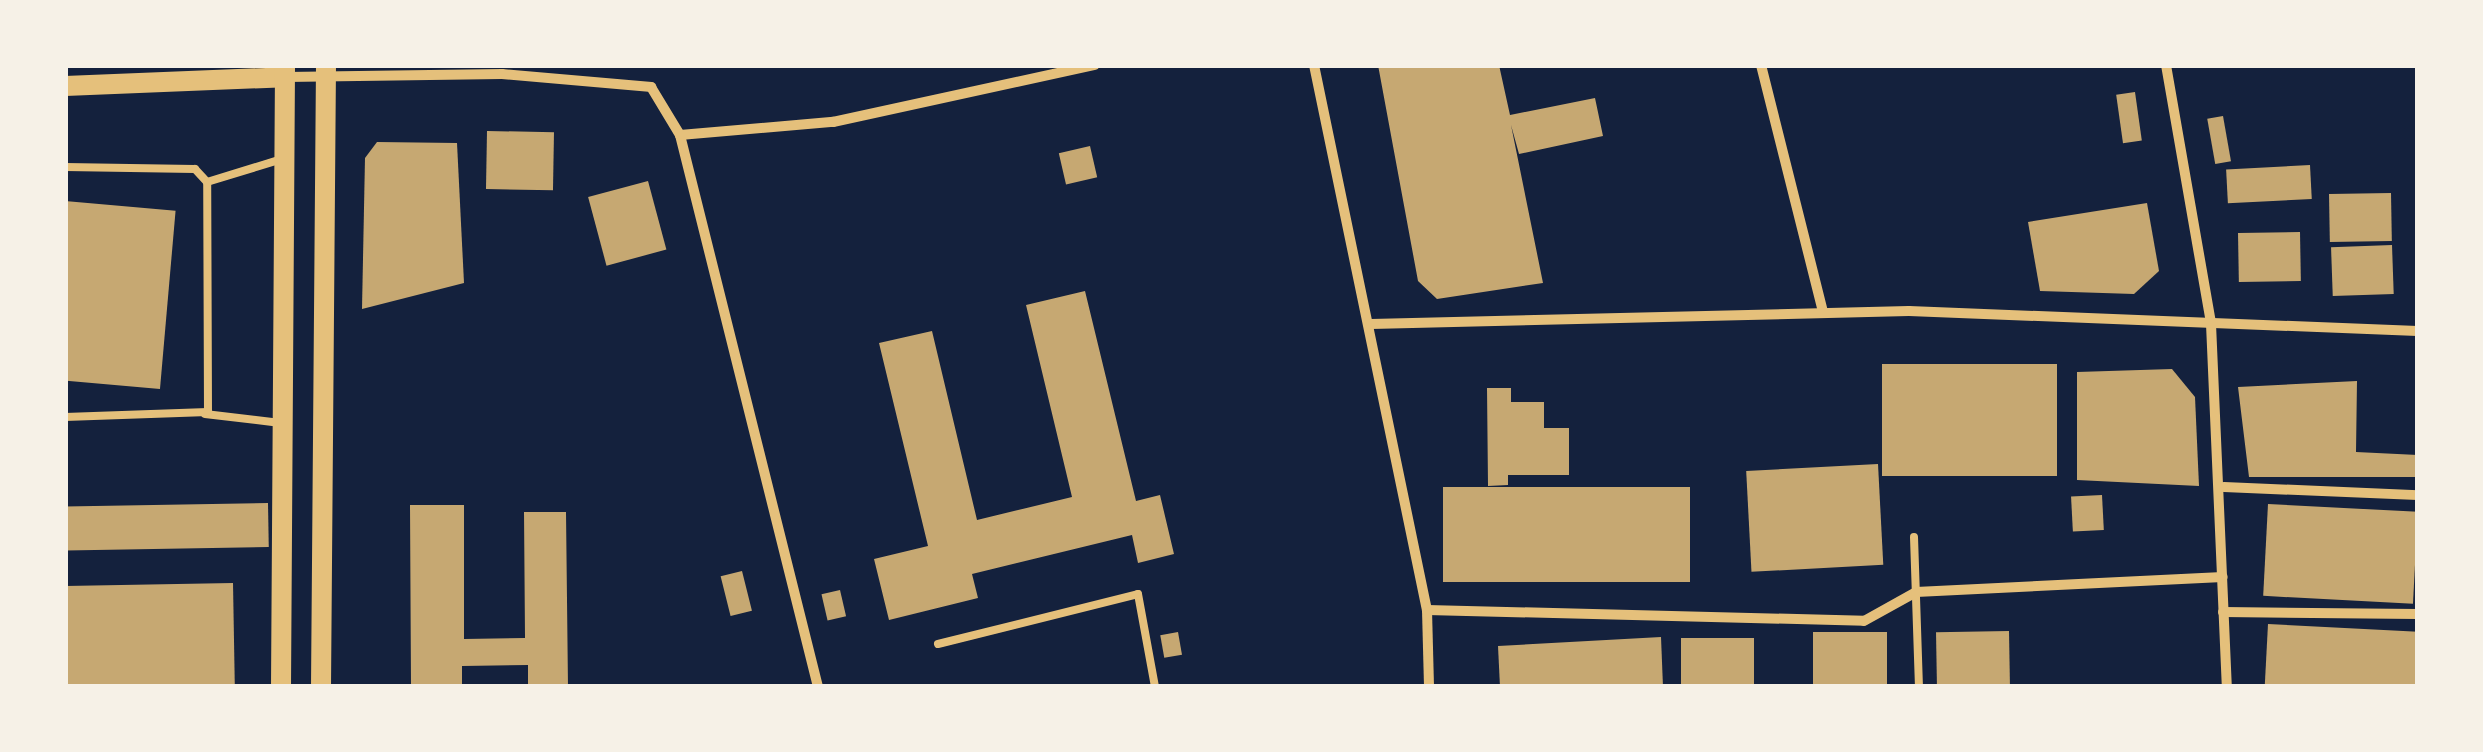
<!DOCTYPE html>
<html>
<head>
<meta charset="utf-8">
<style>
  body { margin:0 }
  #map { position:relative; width:2483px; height:752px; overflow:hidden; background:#14213d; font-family:"Crimson Pro",serif }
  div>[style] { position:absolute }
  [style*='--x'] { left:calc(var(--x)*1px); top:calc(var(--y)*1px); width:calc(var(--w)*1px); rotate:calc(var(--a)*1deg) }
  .building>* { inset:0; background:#c6a872; transform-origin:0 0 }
  .service>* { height:8px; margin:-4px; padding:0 4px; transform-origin:4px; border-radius:4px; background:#e5c07b }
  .minor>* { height:10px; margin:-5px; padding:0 5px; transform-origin:5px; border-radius:5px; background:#e5c07b }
  .secondary>* { height:20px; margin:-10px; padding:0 10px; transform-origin:10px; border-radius:10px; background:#e5c07b }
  span { translate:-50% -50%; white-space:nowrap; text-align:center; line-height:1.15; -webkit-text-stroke:8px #f6f1e7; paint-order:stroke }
  .frame { position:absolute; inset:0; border:68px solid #f6f1e7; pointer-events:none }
</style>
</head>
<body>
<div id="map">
  <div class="building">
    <i style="clip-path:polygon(1378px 65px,1499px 65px,1510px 115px,1595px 98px,1603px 136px,1519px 154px,1511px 125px,1543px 283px,1437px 299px,1418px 281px)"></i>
    <i style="left:2135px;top:92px;width:49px;height:19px;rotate:82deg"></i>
    <i style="left:2223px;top:116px;width:46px;height:16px;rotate:80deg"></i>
    <i style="left:487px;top:131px;width:67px;height:58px;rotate:1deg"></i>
    <i style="clip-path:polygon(377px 142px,457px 143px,464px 283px,362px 309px,365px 158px)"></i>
    <i style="left:1090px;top:146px;width:32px;height:32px;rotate:77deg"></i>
    <i style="left:2310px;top:165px;width:34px;height:84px;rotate:87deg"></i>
    <i style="left:648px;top:181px;width:71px;height:62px;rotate:75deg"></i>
    <i style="left:2391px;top:193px;width:48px;height:62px;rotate:89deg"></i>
    <i style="left:65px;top:201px;width:111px;height:179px;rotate:5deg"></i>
    <i style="clip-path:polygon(2147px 203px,2159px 271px,2134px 294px,2040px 291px,2028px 222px)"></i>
    <i style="left:2300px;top:232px;width:49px;height:62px;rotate:89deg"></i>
    <i style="left:2392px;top:245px;width:49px;height:61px;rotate:88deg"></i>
    <i style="clip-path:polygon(1085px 291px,1136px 501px,1160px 495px,1174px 554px,1138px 563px,1132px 535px,972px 574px,978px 598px,889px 620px,874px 559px,928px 546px,879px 343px,932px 331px,977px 520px,1072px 497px,1026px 305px)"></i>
    <i style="left:2057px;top:364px;width:112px;height:175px;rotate:90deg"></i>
    <i style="clip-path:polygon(2172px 369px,2195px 397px,2199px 486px,2077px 480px,2077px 372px)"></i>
    <i style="clip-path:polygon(2357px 381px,2356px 452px,2418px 455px,2418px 477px,2249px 477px,2238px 387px)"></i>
    <i style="clip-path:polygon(1487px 388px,1511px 388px,1511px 402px,1544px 402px,1544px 428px,1569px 428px,1569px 475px,1508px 475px,1508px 485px,1488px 486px)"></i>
    <i style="left:1878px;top:464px;width:101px;height:132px;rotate:87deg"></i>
    <i style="left:1690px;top:487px;width:95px;height:247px;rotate:90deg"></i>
    <i style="left:2102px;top:495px;width:35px;height:31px;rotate:87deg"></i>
    <i style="left:268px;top:503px;width:44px;height:203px;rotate:89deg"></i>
    <i style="left:2268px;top:504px;width:150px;height:92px;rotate:3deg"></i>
    <i style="clip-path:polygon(410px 505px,464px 505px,464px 639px,525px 638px,524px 512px,566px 512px,568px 687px,528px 687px,528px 665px,462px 666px,462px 687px,411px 687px)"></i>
    <i style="left:742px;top:571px;width:41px;height:22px;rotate:76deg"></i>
    <i style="left:233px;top:583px;width:104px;height:168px;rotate:89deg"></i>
    <i style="left:840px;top:590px;width:27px;height:19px;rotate:77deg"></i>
    <i style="left:2268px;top:624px;width:150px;height:63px;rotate:3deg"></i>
    <i style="left:2009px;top:631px;width:56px;height:73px;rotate:89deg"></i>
    <i style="left:1178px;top:632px;width:23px;height:18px;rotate:80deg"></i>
    <i style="left:1813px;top:632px;width:74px;height:55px"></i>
    <i style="clip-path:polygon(1661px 637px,1663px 687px,1500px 687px,1498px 646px)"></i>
    <i style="left:1681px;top:638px;width:73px;height:49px"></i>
  </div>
  <div class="service">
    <i style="--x:65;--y:167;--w:130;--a:0.9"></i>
    <i style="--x:195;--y:169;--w:18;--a:47"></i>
    <i style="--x:205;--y:414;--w:76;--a:6.8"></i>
    <i style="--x:65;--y:417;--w:143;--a:-2"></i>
    <i style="--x:208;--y:412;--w:230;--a:-90.2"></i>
    <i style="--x:207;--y:182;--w:78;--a:-17"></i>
    <i style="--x:1914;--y:537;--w:150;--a:88.1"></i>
    <i style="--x:938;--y:644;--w:206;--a:-14"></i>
    <i style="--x:1138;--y:594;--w:95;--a:79.6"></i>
  </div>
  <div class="minor">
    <i style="--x:1314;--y:65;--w:557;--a:78.29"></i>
    <i style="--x:1427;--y:610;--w:77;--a:88.5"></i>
    <i style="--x:1761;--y:65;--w:254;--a:75.9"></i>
    <i style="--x:2166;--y:65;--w:263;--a:80.1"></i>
    <i style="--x:2211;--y:324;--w:363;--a:87.5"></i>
    <i style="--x:286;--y:77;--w:216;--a:-0.8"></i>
    <i style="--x:502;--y:74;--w:150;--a:5"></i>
    <i style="--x:651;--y:87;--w:56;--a:58.9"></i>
    <i style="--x:680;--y:135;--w:569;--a:75.96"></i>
    <i style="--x:680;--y:135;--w:154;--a:-4.9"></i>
    <i style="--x:833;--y:122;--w:268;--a:-12.3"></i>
    <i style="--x:1371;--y:324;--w:538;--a:-1.38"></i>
    <i style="--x:1909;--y:311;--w:509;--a:2.25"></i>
    <i style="--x:2224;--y:487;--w:194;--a:2.4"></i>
    <i style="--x:1427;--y:610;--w:437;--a:1.4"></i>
    <i style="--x:1864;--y:621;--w:60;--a:-29.1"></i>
    <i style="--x:1916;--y:592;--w:307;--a:-2.8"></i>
    <i style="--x:2223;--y:612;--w:195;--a:0.6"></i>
  </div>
  <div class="secondary">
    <i style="--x:65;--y:86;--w:220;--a:-2.3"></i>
    <i style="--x:281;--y:687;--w:622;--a:-89.63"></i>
    <i style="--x:321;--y:687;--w:622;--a:-89.54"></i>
  </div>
  <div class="frame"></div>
</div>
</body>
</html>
